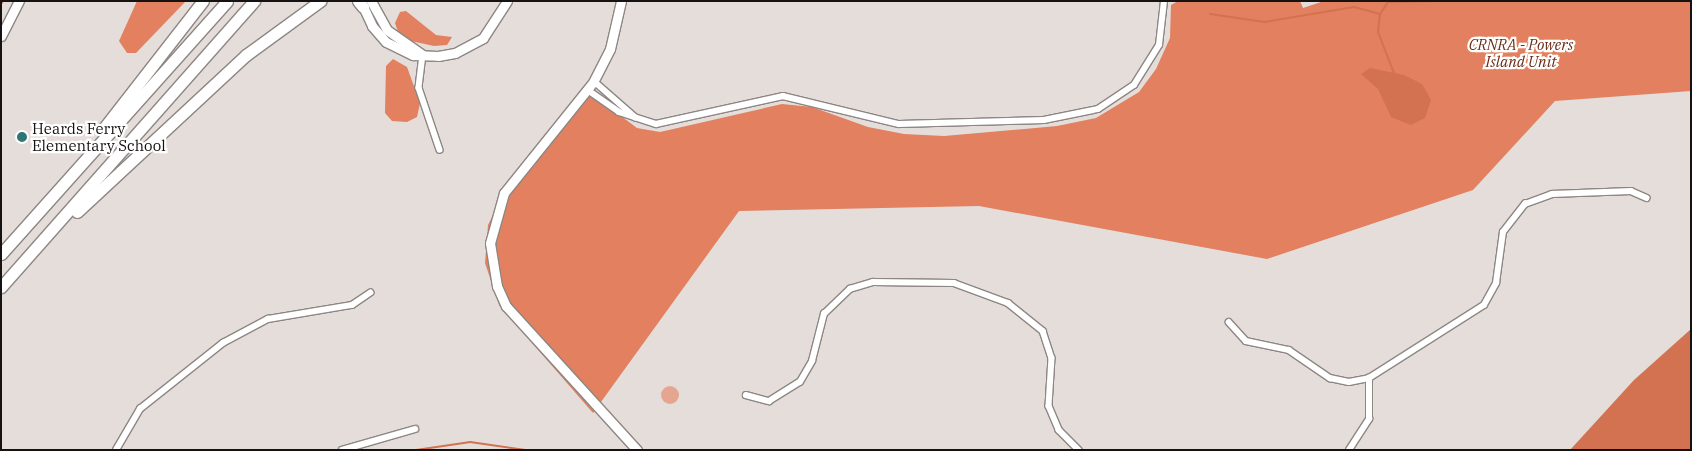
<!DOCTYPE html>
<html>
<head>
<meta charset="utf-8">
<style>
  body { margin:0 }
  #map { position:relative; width:1692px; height:451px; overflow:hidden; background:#e5ddda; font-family:"IBM Plex Serif",serif }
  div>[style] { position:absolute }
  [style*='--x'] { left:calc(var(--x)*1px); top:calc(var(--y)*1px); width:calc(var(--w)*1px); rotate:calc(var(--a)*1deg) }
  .green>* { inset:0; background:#e4a691 }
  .round { border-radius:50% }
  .forest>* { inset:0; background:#e2805f }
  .water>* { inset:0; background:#d27251 }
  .stream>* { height:2px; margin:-1px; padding:0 1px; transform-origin:1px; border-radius:1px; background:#d27251 }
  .roads { filter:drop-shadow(1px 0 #8d8683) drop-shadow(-1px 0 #8d8683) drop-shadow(0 1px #8d8683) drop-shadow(0 -1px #8d8683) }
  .street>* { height:5.5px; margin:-2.75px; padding:0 2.75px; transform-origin:2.75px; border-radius:2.75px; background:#fff }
  .secondary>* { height:9px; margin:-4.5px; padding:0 4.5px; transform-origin:4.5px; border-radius:4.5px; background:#fff }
  .highway>* { height:11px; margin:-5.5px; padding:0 5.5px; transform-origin:5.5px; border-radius:5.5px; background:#fff }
  .dots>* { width:14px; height:14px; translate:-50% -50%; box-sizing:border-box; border:2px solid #fff; border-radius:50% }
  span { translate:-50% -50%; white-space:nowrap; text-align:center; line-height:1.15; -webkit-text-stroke:4.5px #fff; paint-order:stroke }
  .park-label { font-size:15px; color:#6a2b15; font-style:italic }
  .poi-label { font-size:15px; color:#151211 }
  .left { translate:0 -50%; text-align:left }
  .frame { position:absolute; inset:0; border:2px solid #151211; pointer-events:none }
</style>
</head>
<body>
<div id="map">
  <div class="green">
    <i class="round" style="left:661px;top:386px;width:18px;height:18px"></i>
  </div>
  <div class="forest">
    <i style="clip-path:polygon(137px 1px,186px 1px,136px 53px,127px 53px,119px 41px)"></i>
    <i style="clip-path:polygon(1178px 1px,1300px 1px,1303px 8px,1324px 1px,1691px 1px,1691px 91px,1555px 101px,1473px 190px,1267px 259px,979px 206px,739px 211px,593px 413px,499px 305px,485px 263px,488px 225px,508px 185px,590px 93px,637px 128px,660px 132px,782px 104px,812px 107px,868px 127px,904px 134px,944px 136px,1057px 126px,1096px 118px,1139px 92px,1156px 69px,1170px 38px,1171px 5px)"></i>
    <i style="clip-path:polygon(406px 11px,436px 35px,452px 37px,447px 45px,434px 46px,411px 41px,398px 32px,395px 23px,400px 12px)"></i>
    <i style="clip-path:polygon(393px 59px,407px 67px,420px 103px,417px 117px,407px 122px,392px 121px,385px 113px,386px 66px)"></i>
  </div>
  <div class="water">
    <i style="clip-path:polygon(1370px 68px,1404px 75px,1422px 84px,1431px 100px,1425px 118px,1411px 125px,1391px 117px,1378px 89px,1361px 74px)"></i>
    <i style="clip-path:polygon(1691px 329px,1691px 450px,1570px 450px,1634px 380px)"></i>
  </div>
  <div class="stream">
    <i style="--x:1;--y:4;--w:4;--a:-56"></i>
    <i style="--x:1210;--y:14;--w:55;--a:8.4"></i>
    <i style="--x:1264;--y:22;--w:91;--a:-9.5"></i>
    <i style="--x:1354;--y:7;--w:27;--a:15"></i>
    <i style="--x:1394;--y:73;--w:44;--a:-111.3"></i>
    <i style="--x:1378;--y:32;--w:18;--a:-84"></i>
    <i style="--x:1380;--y:14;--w:14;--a:-56"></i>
    <i style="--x:1388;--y:2;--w:50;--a:-1.1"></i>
    <i style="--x:416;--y:450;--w:55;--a:-8.4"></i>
    <i style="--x:470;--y:442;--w:56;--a:8.3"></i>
  </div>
  <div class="roads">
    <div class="street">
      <i style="--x:423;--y:55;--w:33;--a:97"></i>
      <i style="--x:419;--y:88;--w:65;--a:71.3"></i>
      <i style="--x:594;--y:81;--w:55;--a:41.3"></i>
      <i style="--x:588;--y:90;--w:38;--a:35"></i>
      <i style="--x:619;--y:112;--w:39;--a:18"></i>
      <i style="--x:656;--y:124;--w:130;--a:-12.4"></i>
      <i style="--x:783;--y:96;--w:119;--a:13.6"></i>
      <i style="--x:899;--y:124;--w:145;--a:-1.6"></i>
      <i style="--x:1044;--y:120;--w:55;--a:-11.5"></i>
      <i style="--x:1098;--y:109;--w:43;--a:-33.7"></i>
      <i style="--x:1134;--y:85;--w:47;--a:-58"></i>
      <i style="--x:1159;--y:45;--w:44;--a:-83.5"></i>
      <i style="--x:1229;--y:322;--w:25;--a:48"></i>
      <i style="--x:1246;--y:341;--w:44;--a:11.8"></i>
      <i style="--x:1289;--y:350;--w:50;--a:34.3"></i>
      <i style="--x:1330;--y:378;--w:19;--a:12"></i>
      <i style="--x:1349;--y:382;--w:20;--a:-11"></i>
      <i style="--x:1369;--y:378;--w:136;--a:-32.4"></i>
      <i style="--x:1484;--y:305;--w:25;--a:-61"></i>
      <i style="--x:1496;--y:283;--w:51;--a:-82.2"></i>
      <i style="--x:1503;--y:232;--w:36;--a:-52"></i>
      <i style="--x:1525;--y:204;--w:29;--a:-20"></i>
      <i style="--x:1552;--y:194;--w:79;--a:-2.2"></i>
      <i style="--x:1631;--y:191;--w:17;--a:24"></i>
      <i style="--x:746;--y:395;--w:24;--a:15"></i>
      <i style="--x:769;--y:401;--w:36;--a:-32"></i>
      <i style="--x:800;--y:382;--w:24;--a:-60"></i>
      <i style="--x:812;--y:361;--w:49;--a:-75.7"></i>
      <i style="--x:824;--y:314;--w:36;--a:-44"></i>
      <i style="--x:850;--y:289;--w:24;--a:-17"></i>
      <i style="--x:873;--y:282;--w:81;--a:0.7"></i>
      <i style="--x:954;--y:283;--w:58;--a:20.3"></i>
      <i style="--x:1008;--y:303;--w:45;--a:38.7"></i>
      <i style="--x:1043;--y:331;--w:28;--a:72"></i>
      <i style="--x:1052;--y:358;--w:48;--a:93.6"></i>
      <i style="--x:1049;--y:406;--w:26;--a:67"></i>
      <i style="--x:1059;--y:430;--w:28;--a:45"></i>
      <i style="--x:116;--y:450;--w:48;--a:-59.7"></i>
      <i style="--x:140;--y:409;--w:106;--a:-38.5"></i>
      <i style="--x:223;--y:343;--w:51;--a:-28.1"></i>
      <i style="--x:268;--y:319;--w:85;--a:-9.5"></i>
      <i style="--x:352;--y:305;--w:22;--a:-34"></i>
      <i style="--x:342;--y:450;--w:76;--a:-16"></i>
      <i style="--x:1349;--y:450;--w:37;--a:-57"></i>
      <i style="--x:1369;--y:419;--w:41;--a:-90"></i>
    </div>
    <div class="secondary">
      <i style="--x:371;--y:1;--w:33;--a:61"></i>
      <i style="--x:387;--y:30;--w:44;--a:34.8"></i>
      <i style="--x:621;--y:1;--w:49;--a:102.9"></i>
      <i style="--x:610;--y:49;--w:36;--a:117"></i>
      <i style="--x:594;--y:81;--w:144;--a:128.8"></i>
      <i style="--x:504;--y:193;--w:52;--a:105.6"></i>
      <i style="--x:490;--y:243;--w:44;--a:80.8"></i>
      <i style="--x:497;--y:286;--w:22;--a:66"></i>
      <i style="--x:506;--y:306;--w:195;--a:47.7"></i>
      <i style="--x:361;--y:2;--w:26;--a:65"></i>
      <i style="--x:372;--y:26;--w:21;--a:49"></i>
      <i style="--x:386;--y:42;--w:30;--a:26"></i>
      <i style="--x:413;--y:55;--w:25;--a:2"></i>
      <i style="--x:438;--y:56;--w:17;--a:-10"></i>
      <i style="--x:455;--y:53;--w:32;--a:-28"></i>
      <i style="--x:483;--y:38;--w:44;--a:-57"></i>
      <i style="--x:1;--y:36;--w:39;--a:-63"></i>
    </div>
    <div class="highway">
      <i style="--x:358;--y:1;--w:8;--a:50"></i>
      <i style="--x:104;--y:128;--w:161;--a:-52.1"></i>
      <i style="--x:77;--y:212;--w:231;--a:-42.9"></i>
      <i style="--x:246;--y:55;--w:92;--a:-36.1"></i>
      <i style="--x:1;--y:254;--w:339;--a:-48.2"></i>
      <i style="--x:1;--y:287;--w:382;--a:-48.5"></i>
    </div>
  </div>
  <div class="dots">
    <i style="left:22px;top:137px;background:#2d7671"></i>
  </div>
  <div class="park-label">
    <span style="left:1521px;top:53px">CRNRA - Powers<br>Island Unit</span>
  </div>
  <div class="poi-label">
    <span class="left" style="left:32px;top:137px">Heards Ferry<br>Elementary School</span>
  </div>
  <div class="frame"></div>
</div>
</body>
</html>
